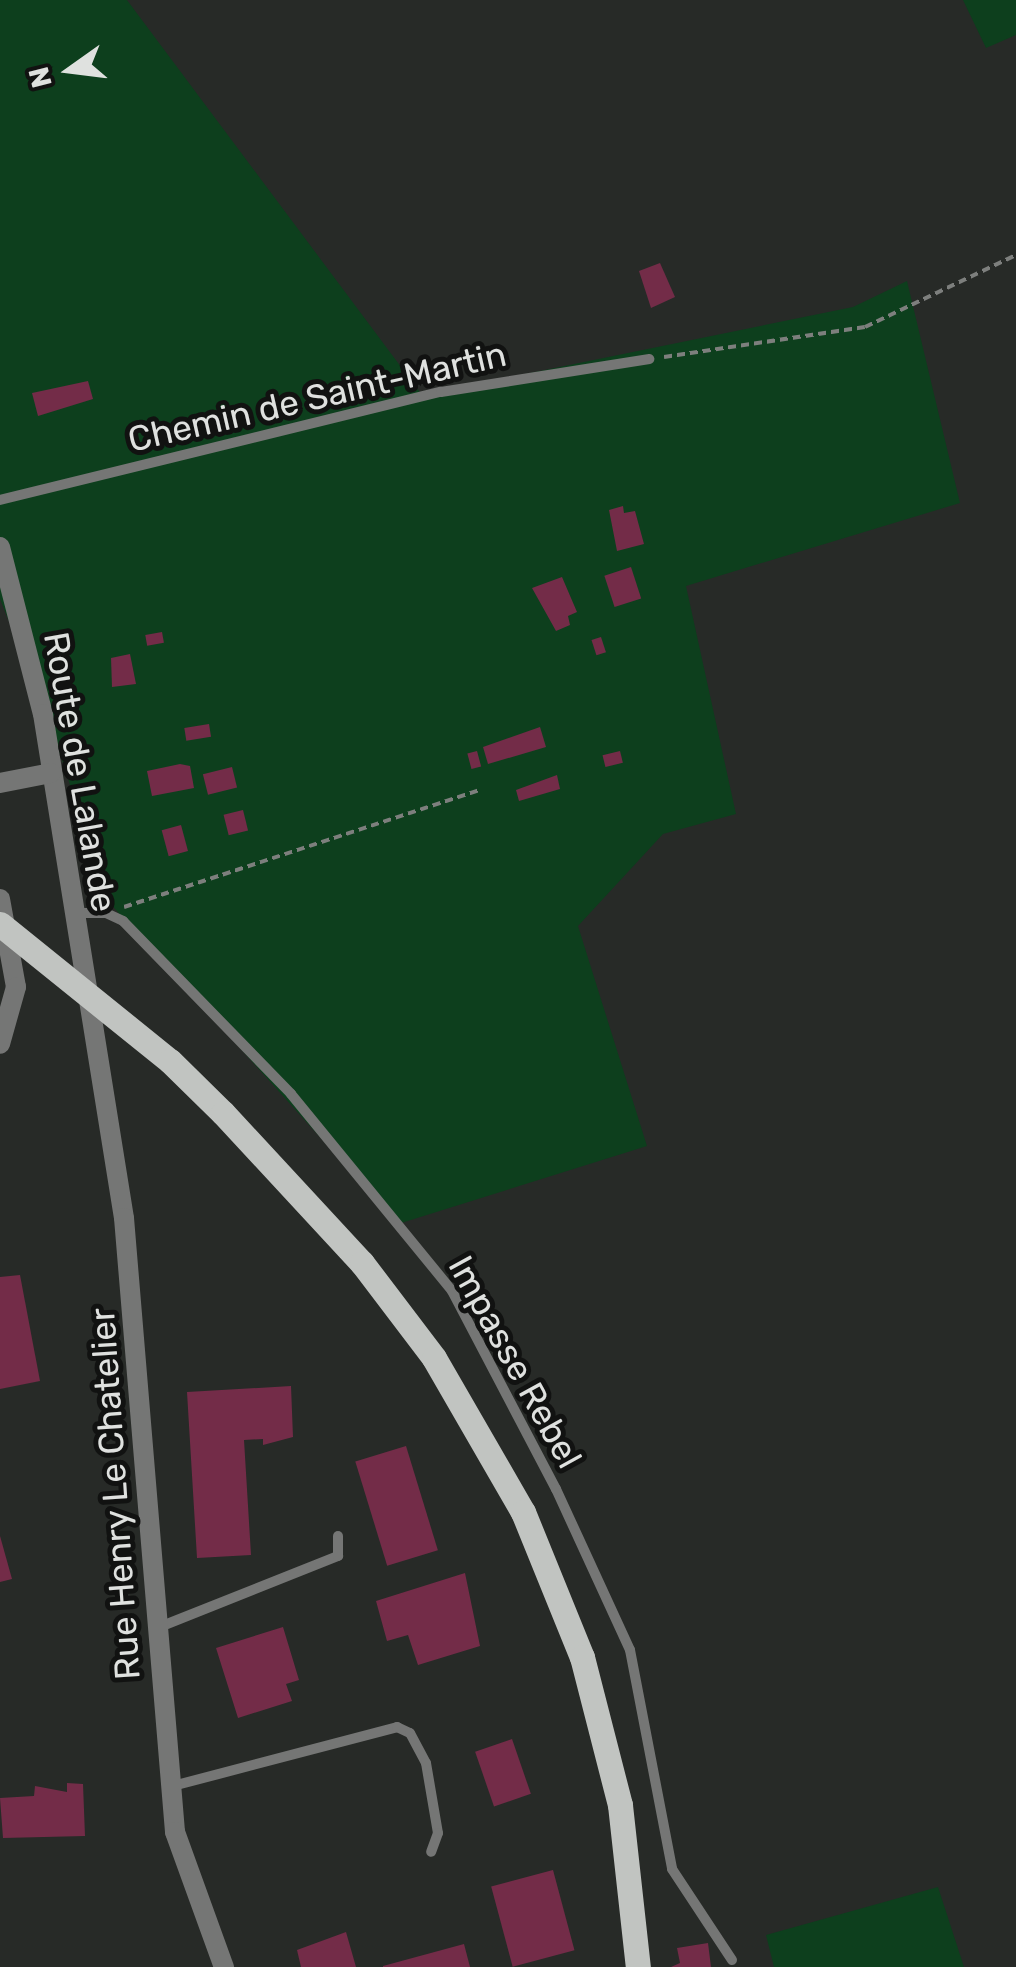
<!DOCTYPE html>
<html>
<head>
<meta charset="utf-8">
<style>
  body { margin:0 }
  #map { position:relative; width:1016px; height:1967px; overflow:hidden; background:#272a27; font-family:Rubik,sans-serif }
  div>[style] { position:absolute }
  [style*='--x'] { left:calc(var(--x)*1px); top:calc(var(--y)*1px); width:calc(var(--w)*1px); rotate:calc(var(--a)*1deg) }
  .green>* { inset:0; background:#0d3f1d }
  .building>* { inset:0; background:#732c48; transform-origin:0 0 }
  .path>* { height:4px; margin-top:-2px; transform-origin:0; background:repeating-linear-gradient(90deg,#7d7f7d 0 8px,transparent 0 13px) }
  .service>* { height:10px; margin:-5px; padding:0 5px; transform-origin:5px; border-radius:5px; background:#757675 }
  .minor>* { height:20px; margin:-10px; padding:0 10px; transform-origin:10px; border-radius:10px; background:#757675 }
  .primary>* { height:25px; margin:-12.5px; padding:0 12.5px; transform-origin:12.5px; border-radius:12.5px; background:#c1c4c1 }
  span { translate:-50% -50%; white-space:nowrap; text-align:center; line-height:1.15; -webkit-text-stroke:10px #111211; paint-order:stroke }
  .street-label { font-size:35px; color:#dfe1df }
  .north { position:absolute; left:20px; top:20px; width:100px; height:100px; -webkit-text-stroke:8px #111211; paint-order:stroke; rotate:256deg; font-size:28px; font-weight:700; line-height:40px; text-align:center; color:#dfe1df }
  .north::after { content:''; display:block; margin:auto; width:35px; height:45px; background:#dfe1df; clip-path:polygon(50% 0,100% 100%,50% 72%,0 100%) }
</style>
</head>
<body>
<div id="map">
  <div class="green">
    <i style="clip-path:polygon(0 0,127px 0,422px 395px,853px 307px,907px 281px,960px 503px,686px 586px,736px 814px,663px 834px,578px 926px,647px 1146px,398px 1224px,107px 900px,52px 729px,0 599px)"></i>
    <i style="clip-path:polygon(963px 0,1016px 0,1016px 35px,986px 48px)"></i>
    <i style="clip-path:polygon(938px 1887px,964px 1967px,774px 1967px,766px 1935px)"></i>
  </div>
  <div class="building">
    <i style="clip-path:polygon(660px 263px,675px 297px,651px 308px,639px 271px)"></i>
    <i style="clip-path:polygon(88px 381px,93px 399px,38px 416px,32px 393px)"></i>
    <i style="clip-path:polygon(623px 506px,624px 513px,635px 511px,644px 544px,617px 551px,609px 510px)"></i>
    <i style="left:631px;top:567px;width:33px;height:28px;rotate:72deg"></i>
    <i style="clip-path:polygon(562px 577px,577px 612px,568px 616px,570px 625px,556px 631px,532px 588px)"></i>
    <i style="left:162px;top:632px;width:11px;height:17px;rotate:80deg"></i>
    <i style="left:601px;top:637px;width:16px;height:10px;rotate:72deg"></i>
    <i style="clip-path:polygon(130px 654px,136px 684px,112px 687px,111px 658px)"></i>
    <i style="left:209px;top:724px;width:13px;height:25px;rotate:81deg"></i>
    <i style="clip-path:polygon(540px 727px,546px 747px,488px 764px,483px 747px)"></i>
    <i style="left:477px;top:751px;width:16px;height:10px;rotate:75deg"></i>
    <i style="left:620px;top:751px;width:12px;height:18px;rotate:76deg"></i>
    <i style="clip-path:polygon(180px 764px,190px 766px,194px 788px,152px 796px,147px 771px)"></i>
    <i style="left:232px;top:767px;width:21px;height:30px;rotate:76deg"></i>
    <i style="clip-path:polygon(557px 775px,560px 789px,519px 801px,516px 790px)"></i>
    <i style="left:243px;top:810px;width:21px;height:20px;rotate:76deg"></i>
    <i style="left:181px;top:825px;width:27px;height:20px;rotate:75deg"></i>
    <i style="clip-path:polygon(20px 1275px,40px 1381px,0 1389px,0 1277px)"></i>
    <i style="clip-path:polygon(291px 1386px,293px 1437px,263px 1445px,263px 1439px,244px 1440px,251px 1555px,197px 1558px,187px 1392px)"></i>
    <i style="left:406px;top:1446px;width:109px;height:53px;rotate:73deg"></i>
    <i style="clip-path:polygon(0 1536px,12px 1579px,0 1582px)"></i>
    <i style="clip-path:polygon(465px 1573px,480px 1646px,418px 1665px,408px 1635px,387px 1641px,376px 1601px)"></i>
    <i style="clip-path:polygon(283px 1627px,299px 1680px,286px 1684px,292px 1701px,238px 1718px,216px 1648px)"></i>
    <i style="left:512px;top:1739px;width:58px;height:39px;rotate:71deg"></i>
    <i style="clip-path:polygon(67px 1783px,83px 1784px,85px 1836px,3px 1838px,0 1798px,34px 1796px,35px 1786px,67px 1792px)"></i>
    <i style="left:553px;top:1870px;width:83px;height:64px;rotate:75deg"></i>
    <i style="clip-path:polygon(346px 1932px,356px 1967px,301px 1967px,297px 1950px)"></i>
    <i style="clip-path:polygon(708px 1943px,711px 1967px,671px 1967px,680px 1963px,677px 1948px)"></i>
    <i style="clip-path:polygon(464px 1944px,470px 1967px,383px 1967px,383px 1966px)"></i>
  </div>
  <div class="path">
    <i style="--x:664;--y:357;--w:203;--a:-8.5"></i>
    <i style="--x:865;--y:327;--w:167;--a:-25.5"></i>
    <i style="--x:124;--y:907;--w:374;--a:-18.2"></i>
  </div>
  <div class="service">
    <i style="--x:0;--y:500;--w:454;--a:-13.8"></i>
    <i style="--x:441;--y:392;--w:211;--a:-9"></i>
    <i style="--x:74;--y:913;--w:32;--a:0"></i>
    <i style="--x:106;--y:913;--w:19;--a:25"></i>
    <i style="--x:123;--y:921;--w:241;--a:45.8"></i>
    <i style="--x:291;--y:1094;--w:254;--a:50.7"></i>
    <i style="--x:452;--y:1291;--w:224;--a:62.3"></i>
    <i style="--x:556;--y:1489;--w:177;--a:65.3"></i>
    <i style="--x:630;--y:1650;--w:223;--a:79.1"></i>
    <i style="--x:672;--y:1869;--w:109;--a:56.6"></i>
    <i style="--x:157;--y:1628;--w:195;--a:-21.7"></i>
    <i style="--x:338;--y:1556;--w:20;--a:-90"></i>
    <i style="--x:169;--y:1787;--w:236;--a:-14.7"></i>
    <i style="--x:397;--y:1727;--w:14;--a:25"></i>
    <i style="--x:410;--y:1733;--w:34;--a:62"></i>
    <i style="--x:426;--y:1763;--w:71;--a:80.3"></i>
    <i style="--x:438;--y:1833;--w:20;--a:110"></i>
  </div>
  <div class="minor">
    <i style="--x:0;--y:547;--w:172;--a:75.6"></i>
    <i style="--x:43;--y:714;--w:510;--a:80.87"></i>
    <i style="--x:124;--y:1218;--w:616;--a:85.25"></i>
    <i style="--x:175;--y:1832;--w:144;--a:70.1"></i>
    <i style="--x:0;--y:783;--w:52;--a:-11.1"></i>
    <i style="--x:0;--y:899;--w:89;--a:79.7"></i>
    <i style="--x:16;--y:987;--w:59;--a:105.7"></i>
  </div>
  <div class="primary">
    <i style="--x:0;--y:924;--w:218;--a:38.9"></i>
    <i style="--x:170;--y:1061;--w:74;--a:44.5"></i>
    <i style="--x:223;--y:1113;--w:205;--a:47.2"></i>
    <i style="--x:362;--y:1263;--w:119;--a:52.8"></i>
    <i style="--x:434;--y:1358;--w:178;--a:60"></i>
    <i style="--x:523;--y:1512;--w:157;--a:67.9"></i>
    <i style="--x:582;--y:1657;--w:153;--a:75.6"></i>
    <i style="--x:620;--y:1805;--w:163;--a:83.7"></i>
  </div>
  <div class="street-label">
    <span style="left:317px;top:397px;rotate:-13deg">Chemin de Saint-Martin</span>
    <span style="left:80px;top:772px;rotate:80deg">Route de Lalande</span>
    <span style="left:515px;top:1362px;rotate:61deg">Impasse Rebel</span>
    <span style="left:115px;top:1494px;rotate:-94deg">Rue Henry Le Chatelier</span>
  </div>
  <div class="north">N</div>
</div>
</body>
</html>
